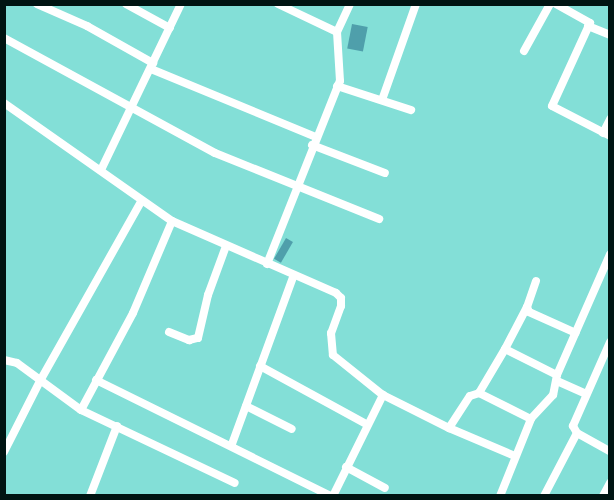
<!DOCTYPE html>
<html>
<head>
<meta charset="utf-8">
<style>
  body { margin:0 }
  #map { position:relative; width:614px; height:500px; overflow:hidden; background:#83dfd7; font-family:"IBM Plex Sans",sans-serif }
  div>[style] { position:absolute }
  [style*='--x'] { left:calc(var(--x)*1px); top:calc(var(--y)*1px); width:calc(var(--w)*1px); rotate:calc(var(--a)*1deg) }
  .building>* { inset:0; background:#4f9fab; transform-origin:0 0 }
  .minor>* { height:8px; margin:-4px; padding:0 4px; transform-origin:4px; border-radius:4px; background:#fff }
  span { translate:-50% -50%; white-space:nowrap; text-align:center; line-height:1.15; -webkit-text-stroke:4.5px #83dfd7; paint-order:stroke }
  .frame { position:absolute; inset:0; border:6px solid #001412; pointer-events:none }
</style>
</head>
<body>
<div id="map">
  <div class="building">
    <i style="left:352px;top:24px;width:16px;height:25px;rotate:11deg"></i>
    <i style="left:286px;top:238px;width:8px;height:24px;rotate:30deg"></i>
  </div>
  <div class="minor">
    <i style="--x:37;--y:4;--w:55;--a:23.7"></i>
    <i style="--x:87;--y:26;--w:76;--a:29.3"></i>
    <i style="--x:126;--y:4;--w:50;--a:28.6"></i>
    <i style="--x:278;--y:4;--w:65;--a:25.4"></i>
    <i style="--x:556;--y:4;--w:39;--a:29"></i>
    <i style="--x:590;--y:23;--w:91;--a:114.6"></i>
    <i style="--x:552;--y:106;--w:65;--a:27.3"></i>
    <i style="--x:588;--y:26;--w:24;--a:22"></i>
    <i style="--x:4;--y:38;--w:240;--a:28.6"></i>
    <i style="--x:215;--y:153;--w:177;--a:21.9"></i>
    <i style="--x:524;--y:51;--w:54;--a:-61"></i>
    <i style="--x:151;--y:69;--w:178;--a:22.4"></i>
    <i style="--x:337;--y:86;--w:78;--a:18"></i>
    <i style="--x:382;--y:100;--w:102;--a:-70.5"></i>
    <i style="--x:4;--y:103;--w:205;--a:35.1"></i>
    <i style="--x:172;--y:221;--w:179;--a:23.7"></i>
    <i style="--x:336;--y:293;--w:7;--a:45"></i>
    <i style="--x:341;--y:298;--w:8;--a:90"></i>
    <i style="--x:341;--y:306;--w:29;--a:110"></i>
    <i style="--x:331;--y:333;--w:22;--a:85"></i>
    <i style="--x:333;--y:355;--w:64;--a:38.7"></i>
    <i style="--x:383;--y:395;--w:74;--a:26.6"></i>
    <i style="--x:449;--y:428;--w:38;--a:-57"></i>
    <i style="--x:470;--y:396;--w:9;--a:-18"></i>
    <i style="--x:479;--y:393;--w:51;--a:-59.4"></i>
    <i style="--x:505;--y:349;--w:58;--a:26.6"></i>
    <i style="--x:557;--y:375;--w:20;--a:101"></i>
    <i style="--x:553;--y:395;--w:33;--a:133"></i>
    <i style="--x:531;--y:419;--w:83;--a:111.9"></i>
    <i style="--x:603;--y:133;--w:16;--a:-63"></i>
    <i style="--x:312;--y:145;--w:78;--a:21"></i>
    <i style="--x:101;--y:170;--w:184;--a:-64.3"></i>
    <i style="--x:267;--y:264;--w:197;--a:-68.3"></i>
    <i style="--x:340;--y:81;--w:49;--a:-93.5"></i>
    <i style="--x:337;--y:32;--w:31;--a:-65"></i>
    <i style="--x:536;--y:281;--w:28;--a:109"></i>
    <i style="--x:527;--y:307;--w:5;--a:68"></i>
    <i style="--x:529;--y:312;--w:51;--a:24.1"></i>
    <i style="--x:169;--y:332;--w:22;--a:22"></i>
    <i style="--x:189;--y:340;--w:9;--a:-13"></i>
    <i style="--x:198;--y:338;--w:44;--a:-76.9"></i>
    <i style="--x:208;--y:295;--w:52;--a:-69.8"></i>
    <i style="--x:610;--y:342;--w:92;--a:113.8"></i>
    <i style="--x:573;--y:426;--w:8;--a:60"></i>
    <i style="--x:577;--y:433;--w:38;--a:29"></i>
    <i style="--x:505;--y:349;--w:47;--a:-62.4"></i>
    <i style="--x:4;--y:360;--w:13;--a:13"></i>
    <i style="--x:17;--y:363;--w:79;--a:36.3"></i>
    <i style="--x:81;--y:410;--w:170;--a:25.4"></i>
    <i style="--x:260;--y:366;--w:121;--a:28.7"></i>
    <i style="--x:557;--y:375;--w:132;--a:-66.3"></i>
    <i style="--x:96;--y:380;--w:262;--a:26.3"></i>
    <i style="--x:557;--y:381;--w:32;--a:24"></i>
    <i style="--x:479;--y:393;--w:58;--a:26.6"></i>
    <i style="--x:246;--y:406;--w:51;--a:26.6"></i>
    <i style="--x:81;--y:410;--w:110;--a:-61.8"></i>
    <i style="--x:133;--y:313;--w:100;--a:-67"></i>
    <i style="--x:449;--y:428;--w:72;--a:23"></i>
    <i style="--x:232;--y:444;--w:180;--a:-69.9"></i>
    <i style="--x:4;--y:452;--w:80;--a:-63.1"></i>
    <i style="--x:40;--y:381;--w:206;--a:-60.6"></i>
    <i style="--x:346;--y:467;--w:44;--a:28.3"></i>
    <i style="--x:90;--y:496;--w:75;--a:-68.9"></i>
    <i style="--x:333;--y:496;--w:113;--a:-63.7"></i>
    <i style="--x:544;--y:496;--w:71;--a:-62.4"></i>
    <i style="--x:603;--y:496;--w:15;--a:-62"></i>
  </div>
  <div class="frame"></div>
</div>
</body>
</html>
